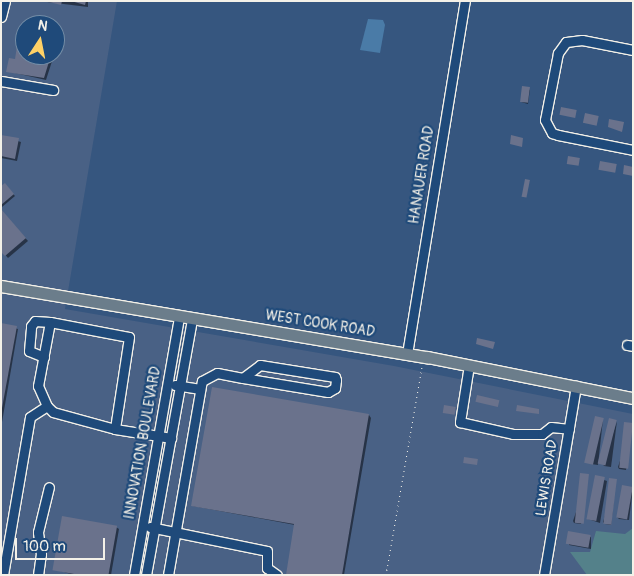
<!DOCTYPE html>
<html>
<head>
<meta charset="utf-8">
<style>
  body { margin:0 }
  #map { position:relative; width:634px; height:576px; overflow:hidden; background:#36567f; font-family:Pangolin,sans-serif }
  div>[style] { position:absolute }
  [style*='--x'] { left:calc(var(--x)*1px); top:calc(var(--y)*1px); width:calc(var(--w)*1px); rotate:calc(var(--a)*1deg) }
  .built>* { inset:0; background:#496185 }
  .green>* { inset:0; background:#54818a }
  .water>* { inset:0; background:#4a7ba7 }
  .shadow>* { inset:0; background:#0007 }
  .building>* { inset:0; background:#6a728c; transform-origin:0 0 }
  .path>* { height:1px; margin-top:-0.5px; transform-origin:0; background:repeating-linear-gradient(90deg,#f4f1e8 0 1px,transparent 0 5px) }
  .roads { filter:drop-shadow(1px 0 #f4f1e8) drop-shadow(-1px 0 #f4f1e8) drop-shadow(0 1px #f4f1e8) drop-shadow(0 -1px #f4f1e8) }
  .minor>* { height:9px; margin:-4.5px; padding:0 4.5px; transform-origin:4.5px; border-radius:4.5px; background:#1f4a7a }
  .major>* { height:11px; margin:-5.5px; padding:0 5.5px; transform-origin:5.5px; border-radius:5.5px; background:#6b7d8b }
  span { translate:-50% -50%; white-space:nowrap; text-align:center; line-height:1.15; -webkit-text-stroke:4.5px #1f4a7a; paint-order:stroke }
  .street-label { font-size:14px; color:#f4f1e8 }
  .frame { position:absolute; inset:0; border:2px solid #f4f1e8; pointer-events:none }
  .north { position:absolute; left:15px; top:15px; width:50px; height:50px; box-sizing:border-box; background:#1f4a7a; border:1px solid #748da6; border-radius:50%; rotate:11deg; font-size:14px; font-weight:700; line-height:20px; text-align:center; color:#f4f1e8 }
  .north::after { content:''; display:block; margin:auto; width:18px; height:22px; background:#ffd166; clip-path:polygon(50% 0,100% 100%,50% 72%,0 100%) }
  .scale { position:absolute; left:15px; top:538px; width:90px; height:22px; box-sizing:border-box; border:2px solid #f4f1e8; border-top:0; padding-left:6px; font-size:15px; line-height:18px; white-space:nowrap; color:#f4f1e8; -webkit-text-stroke:4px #1f4a7a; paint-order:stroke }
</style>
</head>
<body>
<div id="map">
  <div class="built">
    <i style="clip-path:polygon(evenodd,1px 1px,117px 1px,65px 309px,394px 366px,633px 414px,633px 575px,1px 575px,1px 1px,25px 25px,55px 25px,55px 55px,25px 55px,25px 25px)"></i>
  </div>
  <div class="green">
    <i style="clip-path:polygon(633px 528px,633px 575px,587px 575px,570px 552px,590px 552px,596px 531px,625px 534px)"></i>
  </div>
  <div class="water">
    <i style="clip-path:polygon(368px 19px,383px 20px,385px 25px,380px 53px,360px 50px)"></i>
  </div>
  <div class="shadow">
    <i style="clip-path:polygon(39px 1px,88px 1px,88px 7px)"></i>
    <i style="clip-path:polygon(25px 43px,25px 55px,54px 55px,46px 80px,15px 73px,15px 60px)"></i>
    <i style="clip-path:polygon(530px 89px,528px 104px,521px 102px,521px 101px)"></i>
    <i style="clip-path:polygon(1px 136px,21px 142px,17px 161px,1px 158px)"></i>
    <i style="clip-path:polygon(5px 185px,15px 196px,2px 207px,1px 188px)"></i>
    <i style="clip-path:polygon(1px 211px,28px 241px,8px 258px,1px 250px)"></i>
    <i style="clip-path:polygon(1px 324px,18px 329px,1px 428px)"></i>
    <i style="clip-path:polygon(369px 415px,371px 418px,344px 575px,287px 575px,295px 525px,193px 506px)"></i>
    <i style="clip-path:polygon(603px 419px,598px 465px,591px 464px,589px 462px)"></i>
    <i style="clip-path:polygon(617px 421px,611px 467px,604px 466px,603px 464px)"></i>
    <i style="clip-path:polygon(632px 424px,626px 470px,619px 469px,618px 467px)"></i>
    <i style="clip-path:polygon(588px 476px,581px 524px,574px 523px,573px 521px)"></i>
    <i style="clip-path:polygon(596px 477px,607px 481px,600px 523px,588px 519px)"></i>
    <i style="clip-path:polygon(616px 480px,611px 525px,605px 524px,603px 522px)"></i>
    <i style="clip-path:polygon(633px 488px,629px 520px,619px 519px,617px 517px)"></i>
    <i style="clip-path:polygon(116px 527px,119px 529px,111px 575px,74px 575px,54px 569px)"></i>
    <i style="clip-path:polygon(569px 533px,591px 537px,591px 549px,569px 545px)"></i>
  </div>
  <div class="building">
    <i style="clip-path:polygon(45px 1px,62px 1px,61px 5px)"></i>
    <i style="clip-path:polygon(71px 1px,86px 1px,85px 5px)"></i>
    <i style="clip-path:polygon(18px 40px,25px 42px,25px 55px,51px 55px,44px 78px,6px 72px,9px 58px,15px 59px)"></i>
    <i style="left:522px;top:86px;width:8px;height:16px;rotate:7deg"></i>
    <i style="left:561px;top:107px;width:16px;height:8px;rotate:11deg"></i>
    <i style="left:585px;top:113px;width:14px;height:10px;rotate:12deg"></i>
    <i style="clip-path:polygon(609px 119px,624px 122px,622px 132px,608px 127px)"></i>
    <i style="clip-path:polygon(1px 135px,19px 138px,15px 159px,1px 156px)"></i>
    <i style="clip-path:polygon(511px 135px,523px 138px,522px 147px,510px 144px)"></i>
    <i style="left:568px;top:156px;width:12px;height:8px;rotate:9deg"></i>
    <i style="left:600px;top:161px;width:17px;height:9px;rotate:10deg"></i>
    <i style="clip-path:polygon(624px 165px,633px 167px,633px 176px,623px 174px)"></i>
    <i style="left:525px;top:179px;width:5px;height:18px;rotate:11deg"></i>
    <i style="clip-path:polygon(5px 183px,14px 194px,1px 205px,1px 186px)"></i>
    <i style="clip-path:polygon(1px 209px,26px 238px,5px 256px,1px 252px)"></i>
    <i style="clip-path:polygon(1px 323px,17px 326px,2px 408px,1px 408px)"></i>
    <i style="clip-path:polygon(477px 338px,495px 342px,493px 349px,476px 344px)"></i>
    <i style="clip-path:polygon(212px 387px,369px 414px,342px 575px,286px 575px,294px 524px,191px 506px)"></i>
    <i style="left:477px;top:395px;width:23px;height:7px;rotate:13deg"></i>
    <i style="left:444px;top:405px;width:12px;height:8px;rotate:9deg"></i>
    <i style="clip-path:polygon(517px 405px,539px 409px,539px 414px,516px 411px)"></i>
    <i style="left:595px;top:416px;width:9px;height:48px;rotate:13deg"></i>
    <i style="left:609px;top:418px;width:8px;height:47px;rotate:14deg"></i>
    <i style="left:624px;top:422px;width:9px;height:46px;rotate:6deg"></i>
    <i style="left:464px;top:457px;width:14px;height:6px;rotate:8deg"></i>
    <i style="left:580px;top:473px;width:9px;height:50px;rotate:6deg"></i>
    <i style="left:595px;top:475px;width:10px;height:45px;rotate:11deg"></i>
    <i style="left:609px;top:478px;width:8px;height:46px;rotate:7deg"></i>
    <i style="left:622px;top:485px;width:11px;height:33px;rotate:10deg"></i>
    <i style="left:62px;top:516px;width:56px;height:55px;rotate:10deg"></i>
    <i style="left:568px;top:531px;width:23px;height:13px;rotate:10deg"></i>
  </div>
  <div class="path">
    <i style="--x:386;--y:575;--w:212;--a:-80.2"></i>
  </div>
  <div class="roads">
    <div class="minor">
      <i style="--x:1;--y:17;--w:16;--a:-76"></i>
      <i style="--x:633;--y:50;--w:52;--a:-168.9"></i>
      <i style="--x:582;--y:40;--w:16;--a:173"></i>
      <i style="--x:566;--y:42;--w:14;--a:126"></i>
      <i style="--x:558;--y:53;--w:68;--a:101"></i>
      <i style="--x:545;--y:120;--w:15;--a:62"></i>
      <i style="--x:552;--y:133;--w:6;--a:18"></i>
      <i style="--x:558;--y:135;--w:76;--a:11.3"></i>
      <i style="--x:1;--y:81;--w:53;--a:9.8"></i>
      <i style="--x:627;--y:345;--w:6;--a:9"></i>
      <i style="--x:407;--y:354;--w:358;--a:-80.7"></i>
      <i style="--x:44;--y:357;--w:16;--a:-158"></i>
      <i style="--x:29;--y:351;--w:25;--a:-85"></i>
      <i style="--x:31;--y:326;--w:6;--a:-51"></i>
      <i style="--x:35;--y:321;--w:15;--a:4"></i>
      <i style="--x:469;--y:365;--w:58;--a:99"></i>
      <i style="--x:460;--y:422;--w:54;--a:12.8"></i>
      <i style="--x:513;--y:434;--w:29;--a:0"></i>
      <i style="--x:542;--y:434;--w:11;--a:-38"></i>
      <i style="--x:551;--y:427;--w:18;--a:6"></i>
      <i style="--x:175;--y:385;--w:24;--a:9"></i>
      <i style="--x:115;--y:429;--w:64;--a:-164.7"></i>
      <i style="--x:53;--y:412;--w:8;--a:-135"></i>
      <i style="--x:47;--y:406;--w:22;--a:-114"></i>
      <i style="--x:38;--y:386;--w:65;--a:-79.4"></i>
      <i style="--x:50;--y:322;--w:80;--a:10.8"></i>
      <i style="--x:129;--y:337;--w:93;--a:98.7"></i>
      <i style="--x:115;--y:429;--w:57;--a:9.1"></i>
      <i style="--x:150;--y:527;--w:119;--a:11.6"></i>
      <i style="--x:267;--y:551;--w:17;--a:90"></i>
      <i style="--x:267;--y:568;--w:12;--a:35"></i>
      <i style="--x:3;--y:575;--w:160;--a:-80.3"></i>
      <i style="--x:30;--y:417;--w:20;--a:-33"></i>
      <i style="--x:38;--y:575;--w:21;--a:-82"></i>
      <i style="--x:41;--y:554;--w:22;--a:-98"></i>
      <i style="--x:38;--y:532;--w:46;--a:-76.3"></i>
      <i style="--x:134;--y:575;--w:263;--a:-80.1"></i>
      <i style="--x:146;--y:575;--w:260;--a:-79.8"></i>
      <i style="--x:168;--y:575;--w:197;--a:-80.1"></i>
      <i style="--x:202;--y:381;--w:17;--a:-28"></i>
      <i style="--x:217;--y:373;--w:26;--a:11"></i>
      <i style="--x:243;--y:378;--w:86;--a:9.4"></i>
      <i style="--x:328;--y:392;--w:8;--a:-30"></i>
      <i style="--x:335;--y:388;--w:8;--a:-83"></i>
      <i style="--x:336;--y:380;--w:3;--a:-108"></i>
      <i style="--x:335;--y:377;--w:76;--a:-170.9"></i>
      <i style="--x:260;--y:365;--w:21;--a:143"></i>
      <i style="--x:544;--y:575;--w:192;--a:-80.4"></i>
    </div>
    <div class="major">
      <i style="--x:1;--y:286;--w:432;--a:9.5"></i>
      <i style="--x:427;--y:357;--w:210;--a:11.3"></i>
    </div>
  </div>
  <div class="street-label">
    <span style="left:422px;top:175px;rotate:-81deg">HANAUER ROAD</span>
    <span style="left:320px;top:324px;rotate:9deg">WEST COOK ROAD</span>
    <span style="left:143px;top:443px;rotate:-80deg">INNOVATION BOULEVARD</span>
    <span style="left:547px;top:478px;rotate:-81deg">LEWIS ROAD</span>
  </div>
  <div class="frame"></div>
  <div class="north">N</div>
  <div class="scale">100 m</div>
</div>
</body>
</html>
